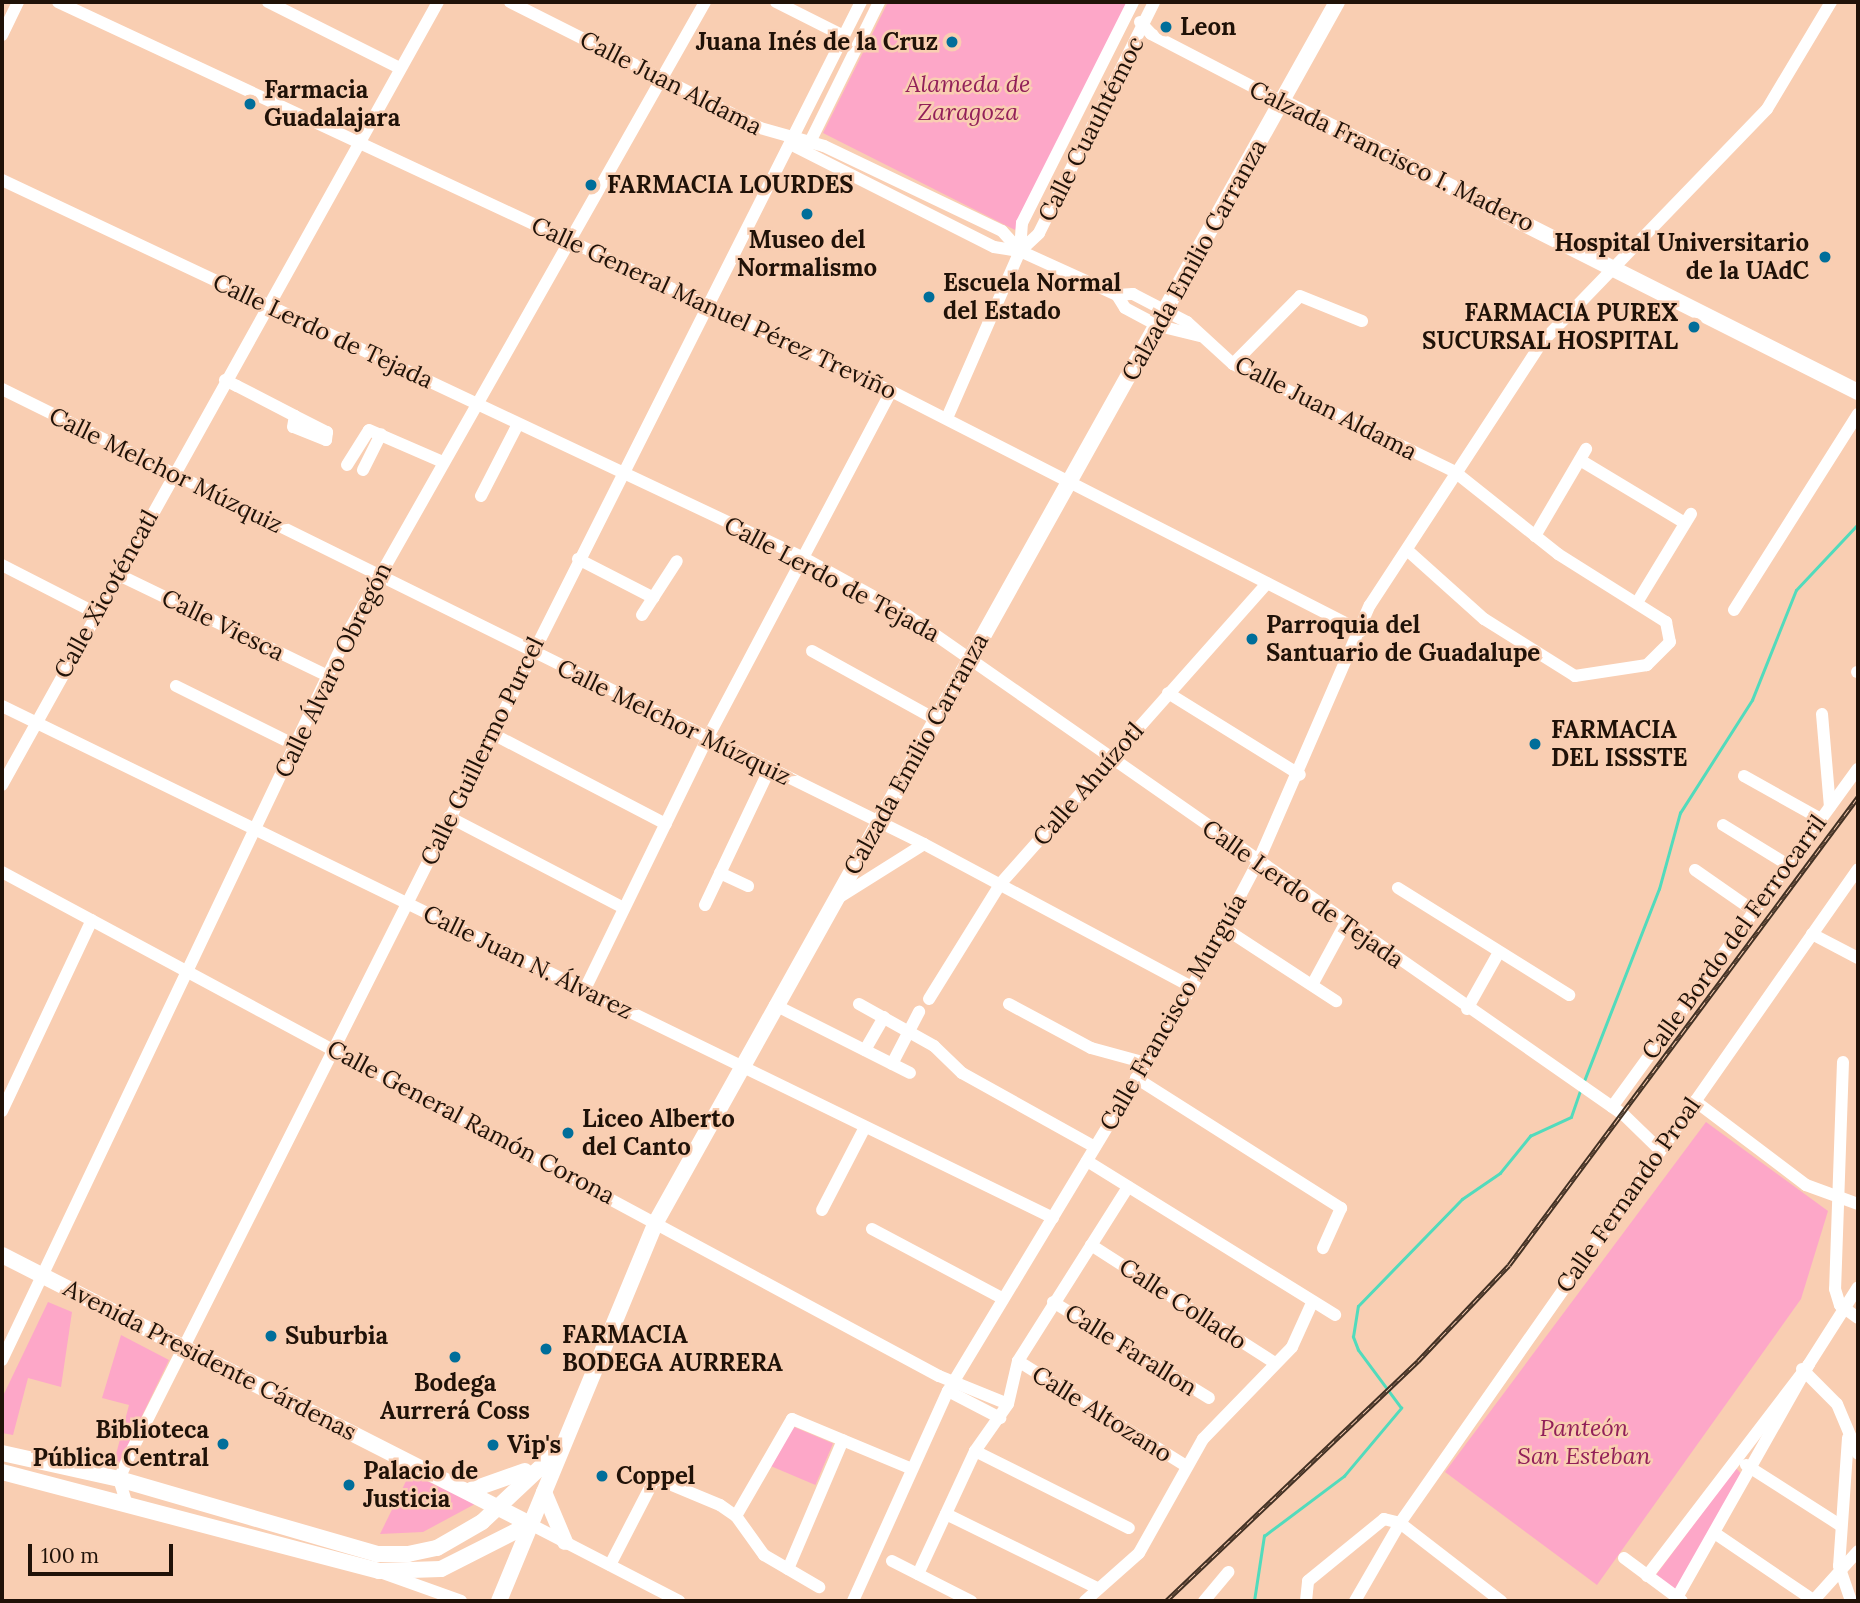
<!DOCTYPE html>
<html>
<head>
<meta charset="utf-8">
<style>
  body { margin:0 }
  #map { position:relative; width:1860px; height:1603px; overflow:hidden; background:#f9ceb2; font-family:Lora,serif }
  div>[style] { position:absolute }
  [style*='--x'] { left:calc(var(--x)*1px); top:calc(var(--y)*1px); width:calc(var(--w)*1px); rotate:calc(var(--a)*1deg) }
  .green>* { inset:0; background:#fda7c8; transform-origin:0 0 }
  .stream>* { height:2.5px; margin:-1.25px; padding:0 1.25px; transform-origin:1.25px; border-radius:1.25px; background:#52dbbc }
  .minor>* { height:12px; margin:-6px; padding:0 6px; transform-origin:6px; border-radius:6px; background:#fff }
  .major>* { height:16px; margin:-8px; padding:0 8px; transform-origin:8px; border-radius:8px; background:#fff }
  .rail>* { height:5px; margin-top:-2.5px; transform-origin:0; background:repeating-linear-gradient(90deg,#f9ceb2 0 8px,#423023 0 16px); box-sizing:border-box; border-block:2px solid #423023 }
  .dots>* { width:19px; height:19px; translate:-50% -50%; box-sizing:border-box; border:4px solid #f9ceb2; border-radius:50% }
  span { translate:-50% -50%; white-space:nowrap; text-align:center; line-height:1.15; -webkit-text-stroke:5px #f9ceb2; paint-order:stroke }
  .poi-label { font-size:24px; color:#201208; font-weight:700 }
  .left { translate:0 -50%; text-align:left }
  .right { translate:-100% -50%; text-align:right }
  .street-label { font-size:24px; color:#201208 }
  .park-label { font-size:24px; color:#922059; font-style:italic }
  .frame { position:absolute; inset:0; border:4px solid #201208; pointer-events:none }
  .scale { position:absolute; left:28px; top:1544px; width:145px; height:32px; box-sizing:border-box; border:4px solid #201208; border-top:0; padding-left:9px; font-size:21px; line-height:24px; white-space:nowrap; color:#201208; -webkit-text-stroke:5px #f9ceb2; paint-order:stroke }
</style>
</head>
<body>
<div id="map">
  <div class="green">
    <i style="clip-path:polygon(888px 2px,1129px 2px,1015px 230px,823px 133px)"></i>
    <i style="clip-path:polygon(1706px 1122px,1828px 1211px,1801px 1299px,1597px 1585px,1445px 1472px)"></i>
    <i style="clip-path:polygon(48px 1302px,72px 1312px,61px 1387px,28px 1378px,13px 1435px,2px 1433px,2px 1398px)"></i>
    <i style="clip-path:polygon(121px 1335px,169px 1360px,119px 1463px,114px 1462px,129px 1405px,102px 1398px)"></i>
    <i style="left:787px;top:1424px;width:50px;height:45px;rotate:23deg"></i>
    <i style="clip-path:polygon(1736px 1468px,1744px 1477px,1676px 1590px,1656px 1575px)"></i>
    <i style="clip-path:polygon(410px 1473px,475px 1504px,423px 1532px,380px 1534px)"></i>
  </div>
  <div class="stream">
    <i style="--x:1584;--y:1081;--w:206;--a:-68.7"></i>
    <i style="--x:1659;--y:889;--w:79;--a:-74.6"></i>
    <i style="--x:1680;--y:813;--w:134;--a:-57.5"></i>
    <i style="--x:1752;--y:700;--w:118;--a:-68.2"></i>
    <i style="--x:1796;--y:590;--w:91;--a:-46.8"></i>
    <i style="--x:1254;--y:1601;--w:66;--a:-81.3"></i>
    <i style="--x:1264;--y:1536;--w:100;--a:-36.9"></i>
    <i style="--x:1344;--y:1476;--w:89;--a:-50"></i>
    <i style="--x:1401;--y:1408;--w:72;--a:-126.6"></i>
    <i style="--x:1358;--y:1350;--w:14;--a:-111"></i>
    <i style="--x:1353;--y:1337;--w:31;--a:-81"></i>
    <i style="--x:1358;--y:1306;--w:149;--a:-45.8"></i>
    <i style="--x:1462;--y:1199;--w:46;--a:-34.4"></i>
    <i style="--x:1500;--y:1173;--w:48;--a:-51"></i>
    <i style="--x:1530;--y:1136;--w:45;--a:-24.9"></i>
    <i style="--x:1571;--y:1117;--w:28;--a:-71"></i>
  </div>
  <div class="minor">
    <i style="--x:58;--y:2;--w:919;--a:25.03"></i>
    <i style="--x:891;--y:391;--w:528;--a:27.05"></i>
    <i style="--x:268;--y:2;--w:148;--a:26.6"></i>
    <i style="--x:510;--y:2;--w:280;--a:26.7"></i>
    <i style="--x:760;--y:128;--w:66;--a:15.7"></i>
    <i style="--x:824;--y:146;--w:197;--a:25.5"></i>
    <i style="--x:1002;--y:231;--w:27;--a:48"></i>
    <i style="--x:776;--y:2;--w:76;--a:26.6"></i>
    <i style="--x:1140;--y:22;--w:16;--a:47"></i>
    <i style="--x:1151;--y:34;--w:148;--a:27.4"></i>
    <i style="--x:2;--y:35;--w:37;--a:-64"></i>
    <i style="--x:792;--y:145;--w:226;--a:26.8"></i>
    <i style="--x:994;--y:247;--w:26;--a:9"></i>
    <i style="--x:1020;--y:251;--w:107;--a:24.4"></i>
    <i style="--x:1117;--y:295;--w:16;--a:-4"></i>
    <i style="--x:1133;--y:294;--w:61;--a:27.4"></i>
    <i style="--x:1187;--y:322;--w:62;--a:42.4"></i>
    <i style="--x:1233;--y:364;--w:247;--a:25.9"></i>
    <i style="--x:1455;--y:472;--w:132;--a:38.5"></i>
    <i style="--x:1558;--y:554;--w:128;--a:32.2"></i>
    <i style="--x:1666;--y:622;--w:20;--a:79"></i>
    <i style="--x:1670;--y:642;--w:33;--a:135"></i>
    <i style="--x:1647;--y:665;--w:73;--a:171.3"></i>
    <i style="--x:1575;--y:676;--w:107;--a:-147.9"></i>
    <i style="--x:1484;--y:619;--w:103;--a:-138.1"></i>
    <i style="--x:807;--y:148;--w:163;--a:-63.7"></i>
    <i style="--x:2;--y:180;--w:884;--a:25.23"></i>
    <i style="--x:802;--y:557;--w:116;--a:28.8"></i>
    <i style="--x:904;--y:613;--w:878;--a:34.89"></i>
    <i style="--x:1624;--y:1115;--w:49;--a:44.2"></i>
    <i style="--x:1020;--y:251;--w:26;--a:-43"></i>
    <i style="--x:1039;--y:233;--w:258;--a:-63.5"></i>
    <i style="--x:1117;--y:295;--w:15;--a:58"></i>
    <i style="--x:1125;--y:308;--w:38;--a:28"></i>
    <i style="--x:1159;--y:326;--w:42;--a:13.7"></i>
    <i style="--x:1233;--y:364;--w:95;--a:-45.4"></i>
    <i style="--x:1300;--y:296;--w:67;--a:22"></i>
    <i style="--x:225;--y:380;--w:13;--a:27"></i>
    <i style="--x:237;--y:386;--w:65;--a:27.3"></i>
    <i style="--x:295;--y:416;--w:36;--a:27"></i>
    <i style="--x:327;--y:432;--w:8;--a:97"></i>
    <i style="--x:326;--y:440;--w:35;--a:-158"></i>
    <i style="--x:293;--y:427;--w:11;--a:-80"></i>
    <i style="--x:2;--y:389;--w:1028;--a:26.27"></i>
    <i style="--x:924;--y:844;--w:304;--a:28.1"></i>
    <i style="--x:947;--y:418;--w:182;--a:-66.4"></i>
    <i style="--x:1020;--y:251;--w:28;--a:-86"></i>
    <i style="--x:1022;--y:223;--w:247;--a:-63.3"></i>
    <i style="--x:1580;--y:460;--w:122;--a:31"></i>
    <i style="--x:347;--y:465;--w:41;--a:-57.8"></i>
    <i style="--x:369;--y:430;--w:81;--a:23.4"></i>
    <i style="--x:363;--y:470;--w:40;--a:-63.4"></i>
    <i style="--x:481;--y:496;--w:81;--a:-62.8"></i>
    <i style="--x:1535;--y:536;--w:101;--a:-59.6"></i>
    <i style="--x:578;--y:559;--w:85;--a:27.2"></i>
    <i style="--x:2;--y:565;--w:106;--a:27.1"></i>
    <i style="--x:117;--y:574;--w:234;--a:25.8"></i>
    <i style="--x:1638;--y:601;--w:102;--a:-58.7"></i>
    <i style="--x:1734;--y:610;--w:232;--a:-57.7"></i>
    <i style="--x:642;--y:615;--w:64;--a:-57.1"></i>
    <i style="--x:812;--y:651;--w:141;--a:28.9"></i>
    <i style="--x:1857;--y:672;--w:1;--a:0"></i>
    <i style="--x:176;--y:686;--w:133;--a:26.4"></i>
    <i style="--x:1168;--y:693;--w:155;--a:31.8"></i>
    <i style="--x:2;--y:706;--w:1169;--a:25.97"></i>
    <i style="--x:1822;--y:714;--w:93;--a:85.1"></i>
    <i style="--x:491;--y:733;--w:197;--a:27.5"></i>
    <i style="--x:1744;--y:776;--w:88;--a:29.2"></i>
    <i style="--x:2;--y:785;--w:896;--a:-60.89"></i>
    <i style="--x:449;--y:817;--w:197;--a:27.5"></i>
    <i style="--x:1723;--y:825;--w:76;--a:31.6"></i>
    <i style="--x:1695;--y:870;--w:72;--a:34.8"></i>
    <i style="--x:2;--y:872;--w:1064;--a:28.28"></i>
    <i style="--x:939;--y:1376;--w:74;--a:22.1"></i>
    <i style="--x:720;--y:873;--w:31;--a:25"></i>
    <i style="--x:1398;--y:888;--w:202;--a:32"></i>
    <i style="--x:835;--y:900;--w:105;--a:-32.2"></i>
    <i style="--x:705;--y:905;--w:149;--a:-64.6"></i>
    <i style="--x:1224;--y:928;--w:134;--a:33.1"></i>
    <i style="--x:1812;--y:934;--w:52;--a:27.6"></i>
    <i style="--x:1312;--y:985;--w:69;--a:-61.6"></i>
    <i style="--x:585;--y:989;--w:278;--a:-64"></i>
    <i style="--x:707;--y:739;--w:394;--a:-62.1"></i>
    <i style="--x:929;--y:999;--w:137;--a:-58.2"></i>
    <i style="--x:1001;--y:883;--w:401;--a:-48.4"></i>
    <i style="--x:859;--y:1004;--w:86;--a:29.2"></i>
    <i style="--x:934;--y:1046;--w:39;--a:44"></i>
    <i style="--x:962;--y:1073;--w:152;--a:29.1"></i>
    <i style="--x:1009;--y:1004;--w:93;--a:28.2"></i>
    <i style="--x:1091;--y:1048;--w:57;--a:15.3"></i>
    <i style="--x:775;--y:1005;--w:151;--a:26.7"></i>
    <i style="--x:1467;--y:1009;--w:65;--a:-60.7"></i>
    <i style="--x:865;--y:1050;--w:38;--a:-60"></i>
    <i style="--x:1843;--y:1062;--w:227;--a:92"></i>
    <i style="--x:1835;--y:1289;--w:17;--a:73"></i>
    <i style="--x:1840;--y:1305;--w:22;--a:36"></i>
    <i style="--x:892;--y:1064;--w:59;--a:-62.6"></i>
    <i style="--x:1136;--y:1078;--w:243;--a:32.4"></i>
    <i style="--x:1341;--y:1208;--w:44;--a:114.2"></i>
    <i style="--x:1695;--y:1101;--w:139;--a:37.1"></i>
    <i style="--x:1806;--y:1185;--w:55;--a:20.1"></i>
    <i style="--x:1612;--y:1107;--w:418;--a:-54"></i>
    <i style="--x:2;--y:1111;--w:211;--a:-64.8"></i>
    <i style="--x:1087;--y:1161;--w:292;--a:31.8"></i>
    <i style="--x:822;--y:1210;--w:93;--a:-62.6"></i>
    <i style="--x:872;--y:1229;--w:147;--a:28"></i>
    <i style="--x:1091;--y:1245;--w:219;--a:32.7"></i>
    <i style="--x:1053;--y:1302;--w:183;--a:31.6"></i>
    <i style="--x:2;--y:1360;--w:812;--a:-64.54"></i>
    <i style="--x:351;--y:627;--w:718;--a:-60.47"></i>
    <i style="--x:1018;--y:1361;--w:198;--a:32"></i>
    <i style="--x:1802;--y:1369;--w:49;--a:45"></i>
    <i style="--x:1837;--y:1404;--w:54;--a:67.2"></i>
    <i style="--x:948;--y:1391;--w:59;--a:27.4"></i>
    <i style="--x:1848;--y:1438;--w:128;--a:94"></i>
    <i style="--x:1839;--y:1566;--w:37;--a:71"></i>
    <i style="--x:975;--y:1451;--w:172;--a:26.6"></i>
    <i style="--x:1746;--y:1465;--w:112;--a:32.6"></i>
    <i style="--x:127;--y:1505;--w:27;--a:-107"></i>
    <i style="--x:119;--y:1479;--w:27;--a:-66"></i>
    <i style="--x:130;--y:1454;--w:1626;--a:-63.28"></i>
    <i style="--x:946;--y:1514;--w:168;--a:26.1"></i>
    <i style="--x:736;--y:1516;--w:112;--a:-60"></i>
    <i style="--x:792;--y:1419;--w:130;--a:22.6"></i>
    <i style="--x:530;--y:1524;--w:168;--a:27.3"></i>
    <i style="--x:1716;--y:1534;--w:117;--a:34.2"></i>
    <i style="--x:1624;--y:1558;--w:72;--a:36.6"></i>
    <i style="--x:892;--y:1561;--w:89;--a:26.9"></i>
    <i style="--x:610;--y:1565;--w:98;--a:-62.7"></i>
    <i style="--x:655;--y:1478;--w:70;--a:22.6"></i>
    <i style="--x:720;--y:1505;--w:19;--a:35"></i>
    <i style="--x:736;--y:1516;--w:48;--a:54.3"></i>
    <i style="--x:764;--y:1555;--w:64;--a:30.2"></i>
    <i style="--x:788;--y:1569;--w:140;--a:-66.9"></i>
    <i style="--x:383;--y:1573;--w:83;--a:19.7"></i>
    <i style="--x:918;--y:1574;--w:136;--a:-65.1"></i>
    <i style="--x:975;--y:1451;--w:57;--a:-54.9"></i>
    <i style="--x:1008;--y:1404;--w:44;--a:-76.9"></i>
    <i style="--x:1018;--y:1361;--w:206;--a:-57.7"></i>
    <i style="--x:1647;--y:1576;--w:267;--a:-52.6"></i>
    <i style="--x:1809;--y:1364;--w:91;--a:-57.5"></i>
    <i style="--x:853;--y:1601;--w:230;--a:-65.7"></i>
    <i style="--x:948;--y:1391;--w:472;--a:-58.9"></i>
    <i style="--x:1192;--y:987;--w:141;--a:-62.2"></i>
    <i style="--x:1258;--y:862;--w:280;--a:-66.5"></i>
    <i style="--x:1370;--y:605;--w:316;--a:-56.8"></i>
    <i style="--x:1543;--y:341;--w:322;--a:-46"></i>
    <i style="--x:1767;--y:109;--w:125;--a:-59.1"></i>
    <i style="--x:1085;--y:1601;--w:72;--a:-41.6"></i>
    <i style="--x:1139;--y:1553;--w:131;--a:-60.7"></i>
    <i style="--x:1203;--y:1439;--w:128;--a:-45.9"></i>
    <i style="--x:1292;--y:1347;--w:48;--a:-65.6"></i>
    <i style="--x:1204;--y:1601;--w:38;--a:-50"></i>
    <i style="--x:1306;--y:1601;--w:20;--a:-84"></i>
    <i style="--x:1308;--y:1581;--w:98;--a:-39.2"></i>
    <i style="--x:1384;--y:1519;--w:16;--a:14"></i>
    <i style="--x:1400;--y:1523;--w:128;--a:37.7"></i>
    <i style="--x:1355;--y:1601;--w:90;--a:-60"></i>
    <i style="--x:1400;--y:1523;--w:798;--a:-55"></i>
    <i style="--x:1675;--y:1601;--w:272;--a:-60.5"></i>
    <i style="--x:1813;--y:1601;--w:67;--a:-48"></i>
  </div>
  <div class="major">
    <i style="--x:1282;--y:102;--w:645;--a:26.72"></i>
    <i style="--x:2;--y:1255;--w:593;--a:27"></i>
    <i style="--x:2;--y:1453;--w:120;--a:12.5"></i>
    <i style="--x:119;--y:1479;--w:269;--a:16.2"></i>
    <i style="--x:377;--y:1554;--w:31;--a:0"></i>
    <i style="--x:408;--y:1554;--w:30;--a:-12"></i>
    <i style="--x:437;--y:1548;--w:52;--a:-30"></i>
    <i style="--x:482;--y:1522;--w:105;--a:-43.1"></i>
    <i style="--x:2;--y:1472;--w:390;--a:14.7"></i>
    <i style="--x:379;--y:1571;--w:62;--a:-1.8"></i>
    <i style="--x:441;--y:1569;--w:100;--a:-26.8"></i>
    <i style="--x:471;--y:1490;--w:57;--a:-19.4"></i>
    <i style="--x:544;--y:1492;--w:54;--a:67.2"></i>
    <i style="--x:499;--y:1601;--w:410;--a:-67.5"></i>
    <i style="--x:656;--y:1222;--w:1397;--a:-60.83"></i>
  </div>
  <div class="rail">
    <i style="--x:1166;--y:1601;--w:348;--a:-43.6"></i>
    <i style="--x:1418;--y:1361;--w:132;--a:-46.5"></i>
    <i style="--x:1509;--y:1265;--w:584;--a:-53.29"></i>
  </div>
  <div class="dots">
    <i style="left:1166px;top:27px;background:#006e9a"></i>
    <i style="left:952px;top:42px;background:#006e9a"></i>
    <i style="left:250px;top:104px;background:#006e9a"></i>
    <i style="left:591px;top:185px;background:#006e9a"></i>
    <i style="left:807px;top:214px;background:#006e9a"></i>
    <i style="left:1825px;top:257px;background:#006e9a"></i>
    <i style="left:929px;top:297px;background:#006e9a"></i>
    <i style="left:1694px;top:327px;background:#006e9a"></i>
    <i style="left:1252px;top:639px;background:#006e9a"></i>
    <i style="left:1535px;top:744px;background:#006e9a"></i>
    <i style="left:568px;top:1133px;background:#006e9a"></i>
    <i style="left:271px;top:1336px;background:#006e9a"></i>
    <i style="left:546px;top:1349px;background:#006e9a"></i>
    <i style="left:455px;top:1357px;background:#006e9a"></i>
    <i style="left:223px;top:1444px;background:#006e9a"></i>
    <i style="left:493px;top:1445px;background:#006e9a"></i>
    <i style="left:602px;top:1476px;background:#006e9a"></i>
    <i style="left:349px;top:1485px;background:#006e9a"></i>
  </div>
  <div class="poi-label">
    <span class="left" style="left:1180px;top:27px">Leon</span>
    <span class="right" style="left:938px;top:42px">Juana Inés de la Cruz</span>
    <span class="left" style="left:264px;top:104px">Farmacia<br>Guadalajara</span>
    <span class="left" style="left:607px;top:185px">FARMACIA LOURDES</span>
    <span style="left:807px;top:254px">Museo del<br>Normalismo</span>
    <span class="right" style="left:1809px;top:257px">Hospital Universitario<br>de la UAdC</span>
    <span class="left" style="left:943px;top:297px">Escuela Normal<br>del Estado</span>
    <span class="right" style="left:1678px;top:327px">FARMACIA PUREX<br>SUCURSAL HOSPITAL</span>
    <span class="left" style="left:1266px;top:639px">Parroquia del<br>Santuario de Guadalupe</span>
    <span class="left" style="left:1551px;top:744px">FARMACIA<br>DEL ISSSTE</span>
    <span class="left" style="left:582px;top:1133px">Liceo Alberto<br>del Canto</span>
    <span class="left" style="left:562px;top:1349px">FARMACIA<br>BODEGA AURRERA</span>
    <span class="left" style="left:285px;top:1336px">Suburbia</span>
    <span style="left:455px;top:1397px">Bodega<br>Aurrerá Coss</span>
    <span class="right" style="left:209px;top:1444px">Biblioteca<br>Pública Central</span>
    <span class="left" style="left:507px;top:1445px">Vip's</span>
    <span class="left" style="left:363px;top:1485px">Palacio de<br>Justicia</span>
    <span class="left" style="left:616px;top:1476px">Coppel</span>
  </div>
  <div class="street-label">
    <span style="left:671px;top:83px;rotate:27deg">Calle Juan Aldama</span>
    <span style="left:1091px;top:129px;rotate:-63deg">Calle Cuauhtémoc</span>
    <span style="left:1392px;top:156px;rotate:26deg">Calzada Francisco I. Madero</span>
    <span style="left:1194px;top:260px;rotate:-61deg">Calzada Emilio Carranza</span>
    <span style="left:714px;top:308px;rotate:25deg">Calle General Manuel Pérez Treviño</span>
    <span style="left:323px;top:331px;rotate:25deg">Calle Lerdo de Tejada</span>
    <span style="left:1326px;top:408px;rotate:27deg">Calle Juan Aldama</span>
    <span style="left:166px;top:470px;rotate:26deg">Calle Melchor Múzquiz</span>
    <span style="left:832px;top:579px;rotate:28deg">Calle Lerdo de Tejada</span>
    <span style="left:106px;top:594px;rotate:-61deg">Calle Xicoténcatl</span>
    <span style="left:223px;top:625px;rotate:26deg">Calle Viesca</span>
    <span style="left:333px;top:670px;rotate:-64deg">Calle Álvaro Obregón</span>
    <span style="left:674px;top:722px;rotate:26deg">Calle Melchor Múzquiz</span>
    <span style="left:482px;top:751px;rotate:-64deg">Calle Guillermo Purcel</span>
    <span style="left:916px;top:754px;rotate:-61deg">Calzada Emilio Carranza</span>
    <span style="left:1088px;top:784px;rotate:-49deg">Calle Ahuízotl</span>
    <span style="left:1303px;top:894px;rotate:35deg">Calle Lerdo de Tejada</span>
    <span style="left:1734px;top:937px;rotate:-54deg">Calle Bordo del Ferrocarril</span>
    <span style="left:528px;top:962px;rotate:26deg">Calle Juan N. Álvarez</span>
    <span style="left:1173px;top:1012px;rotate:-60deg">Calle Francisco Murguía</span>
    <span style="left:471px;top:1122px;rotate:28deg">Calle General Ramón Corona</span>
    <span style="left:1628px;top:1195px;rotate:-55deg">Calle Fernando Proal</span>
    <span style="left:1183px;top:1304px;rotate:33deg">Calle Collado</span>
    <span style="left:1131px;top:1350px;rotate:32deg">Calle Farallon</span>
    <span style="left:210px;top:1360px;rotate:27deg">Avenida Presidente Cárdenas</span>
    <span style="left:1102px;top:1414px;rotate:32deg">Calle Altozano</span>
  </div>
  <div class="park-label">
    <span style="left:968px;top:98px">Alameda de<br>Zaragoza</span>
    <span style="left:1584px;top:1442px">Panteón<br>San Esteban</span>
  </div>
  <div class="frame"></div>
  <div class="scale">100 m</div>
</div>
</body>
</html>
